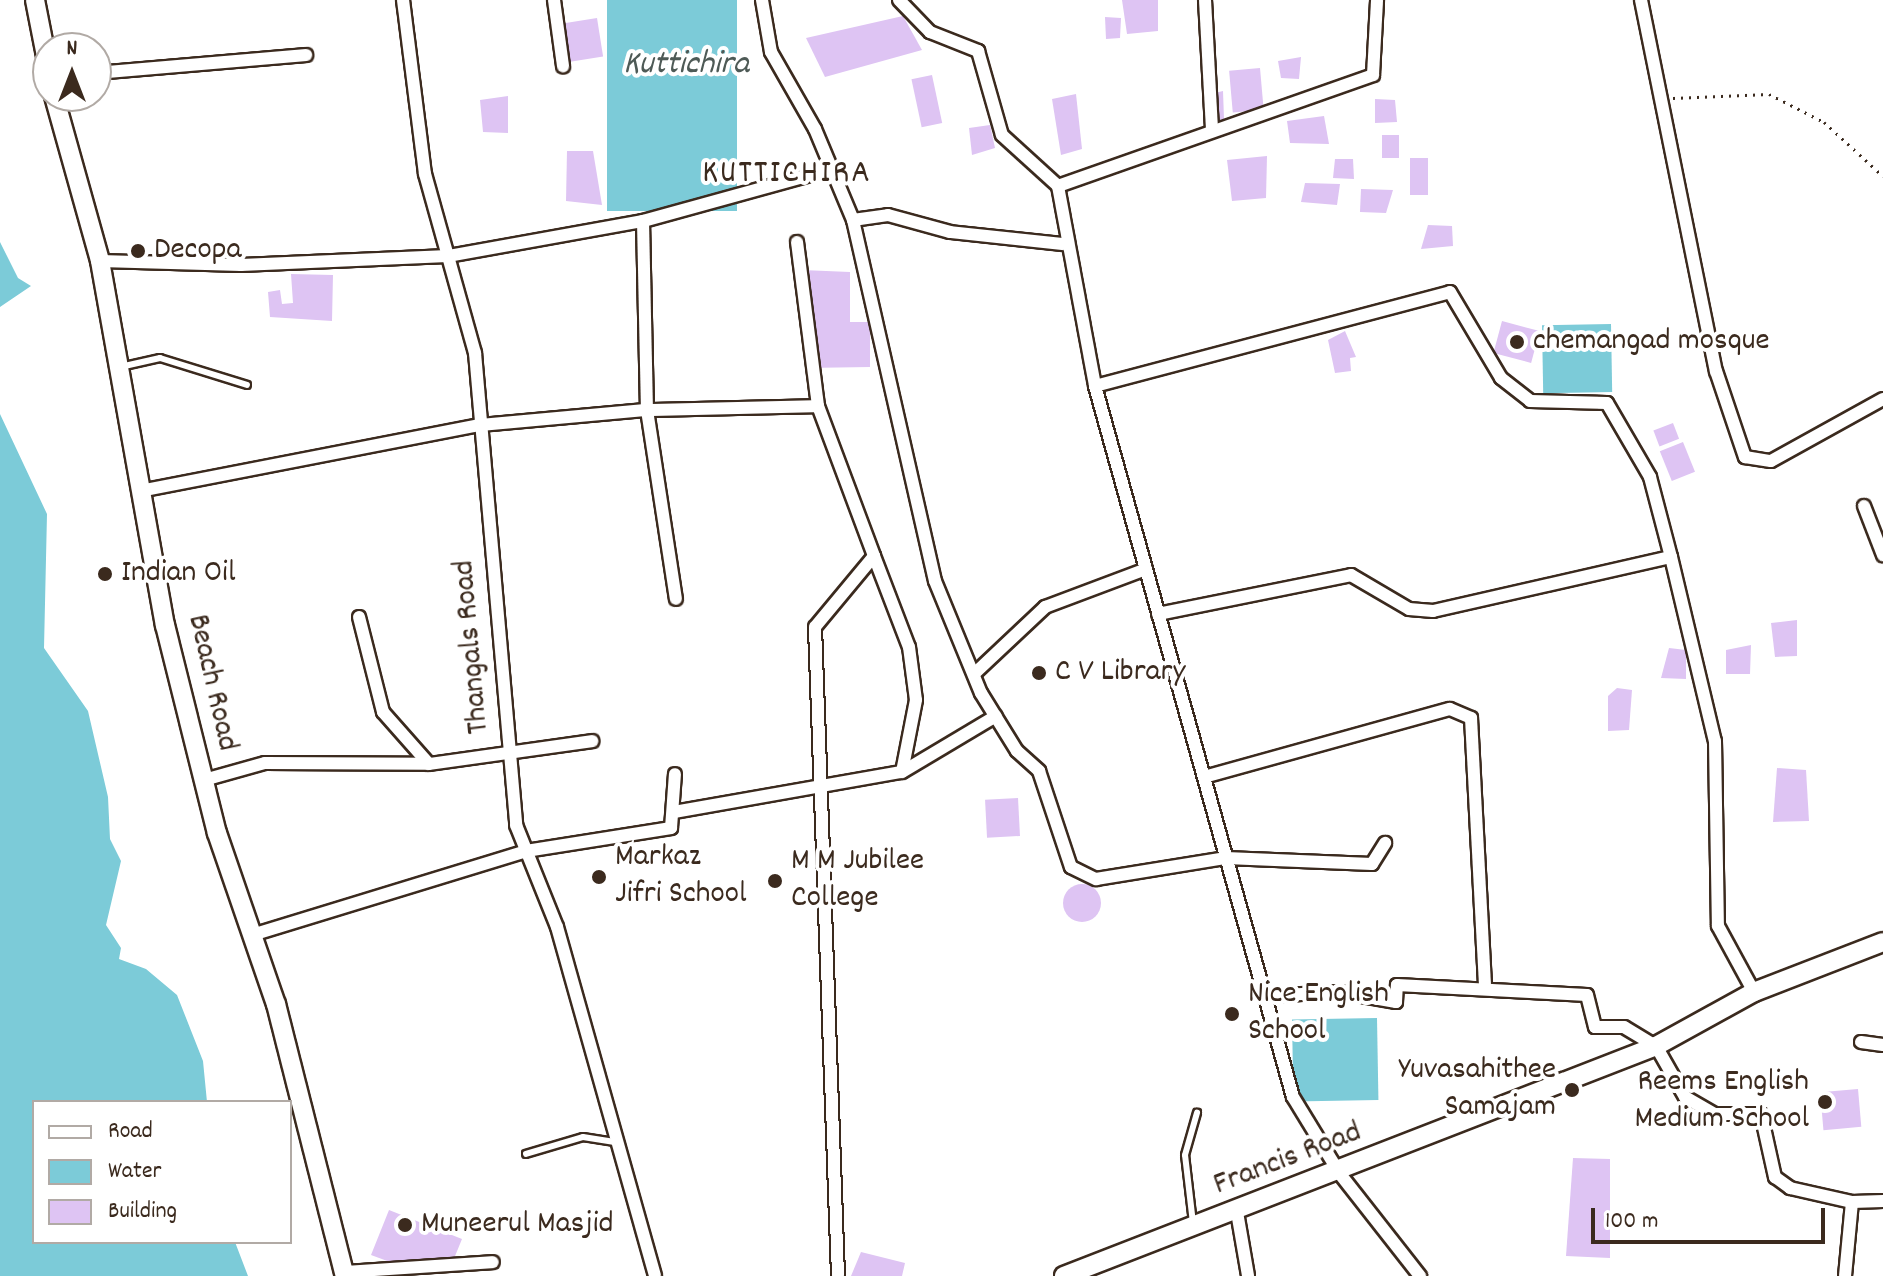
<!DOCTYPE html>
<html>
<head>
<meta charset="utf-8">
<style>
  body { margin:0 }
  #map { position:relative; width:1883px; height:1276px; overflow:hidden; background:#fff; font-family:Dekko,sans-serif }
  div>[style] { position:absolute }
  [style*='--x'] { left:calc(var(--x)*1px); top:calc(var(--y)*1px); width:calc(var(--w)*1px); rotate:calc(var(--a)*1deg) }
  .water>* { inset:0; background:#7ccbd8; transform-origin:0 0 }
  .building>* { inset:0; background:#dec4f3; transform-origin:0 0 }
  .round { border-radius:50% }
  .path>* { height:3px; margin-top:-1.5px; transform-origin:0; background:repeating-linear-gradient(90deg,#3b2a1e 0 2px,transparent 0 8px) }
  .roads { filter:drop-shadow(2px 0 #3b2a1e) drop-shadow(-2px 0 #3b2a1e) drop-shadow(0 2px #3b2a1e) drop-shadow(0 -2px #3b2a1e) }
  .lane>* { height:6px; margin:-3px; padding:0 3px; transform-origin:3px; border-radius:3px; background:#fff }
  .street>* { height:12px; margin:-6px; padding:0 6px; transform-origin:6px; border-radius:6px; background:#fff }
  .secondary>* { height:18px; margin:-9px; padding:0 9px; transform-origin:9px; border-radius:9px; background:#fff }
  .dots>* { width:22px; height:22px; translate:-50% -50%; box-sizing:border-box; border:4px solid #fff; border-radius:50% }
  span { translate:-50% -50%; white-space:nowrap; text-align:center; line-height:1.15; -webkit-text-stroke:8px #fff; paint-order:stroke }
  .poi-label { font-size:32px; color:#3b2a1e }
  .left { translate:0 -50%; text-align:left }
  .right { translate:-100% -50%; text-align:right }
  .street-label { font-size:32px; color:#3b2a1e }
  .water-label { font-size:34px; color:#4e5a56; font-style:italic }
  .neighbourhood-label { font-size:34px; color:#3b2a1e; letter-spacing:2px }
  .legend { position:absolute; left:32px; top:1100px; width:260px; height:144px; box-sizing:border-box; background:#fff; border:2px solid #b1aaa5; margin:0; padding:10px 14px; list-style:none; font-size:24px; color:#3b2a1e }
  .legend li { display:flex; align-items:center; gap:16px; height:40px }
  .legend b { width:40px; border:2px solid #b1aaa5 }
  .north { position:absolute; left:32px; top:32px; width:80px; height:80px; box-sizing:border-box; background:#fff; border:2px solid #b1aaa5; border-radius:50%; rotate:0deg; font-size:22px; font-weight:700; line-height:32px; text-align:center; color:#3b2a1e }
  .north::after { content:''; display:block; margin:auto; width:28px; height:36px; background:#3b2a1e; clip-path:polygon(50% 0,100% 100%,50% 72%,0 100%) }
  .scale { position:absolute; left:1591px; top:1208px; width:234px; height:36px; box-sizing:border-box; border:4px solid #3b2a1e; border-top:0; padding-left:10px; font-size:24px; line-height:28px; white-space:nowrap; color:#3b2a1e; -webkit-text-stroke:6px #fff; paint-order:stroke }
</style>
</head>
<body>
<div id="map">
  <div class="water">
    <i style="left:607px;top:0;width:130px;height:211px"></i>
    <i style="clip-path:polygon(0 242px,18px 278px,31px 286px,0 307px)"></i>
    <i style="left:1611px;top:324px;width:68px;height:69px;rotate:89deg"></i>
    <i style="clip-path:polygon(0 414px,47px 514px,44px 648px,88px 711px,108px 797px,110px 839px,121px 861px,106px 925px,121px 948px,119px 959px,146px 969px,177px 995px,203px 1061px,207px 1102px,34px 1102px,34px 1242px,235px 1242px,248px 1276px,0 1276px)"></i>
    <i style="left:1377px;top:1018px;width:82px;height:85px;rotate:89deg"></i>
  </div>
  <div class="building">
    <i style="clip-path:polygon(1122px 0,1158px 0,1158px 31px,1127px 34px)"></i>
    <i style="clip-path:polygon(903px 16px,922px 50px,825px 77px,806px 38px)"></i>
    <i style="clip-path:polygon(1105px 17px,1121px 18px,1120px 38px,1106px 39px)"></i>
    <i style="left:597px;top:18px;width:39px;height:38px;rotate:81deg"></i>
    <i style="clip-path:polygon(1301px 57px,1299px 79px,1281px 78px,1278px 61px)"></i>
    <i style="left:1260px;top:68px;width:42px;height:31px;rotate:85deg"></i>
    <i style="left:932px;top:75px;width:49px;height:21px;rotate:78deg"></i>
    <i style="clip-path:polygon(1223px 91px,1224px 119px,1208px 124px,1202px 96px)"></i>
    <i style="clip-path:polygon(1076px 94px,1082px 149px,1061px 155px,1052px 99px)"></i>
    <i style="clip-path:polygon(508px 96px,508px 133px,483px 132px,480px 100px)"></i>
    <i style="clip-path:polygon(1375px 99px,1395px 100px,1397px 122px,1375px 123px)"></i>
    <i style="clip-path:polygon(1324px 116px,1329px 144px,1290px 143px,1287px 121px)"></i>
    <i style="clip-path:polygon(990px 125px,995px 148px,972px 155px,969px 128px)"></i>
    <i style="left:1382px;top:135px;width:17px;height:23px"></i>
    <i style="clip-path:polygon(567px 151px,593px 151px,602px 205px,566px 201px)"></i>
    <i style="clip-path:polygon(1267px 156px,1266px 198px,1232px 201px,1227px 160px)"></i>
    <i style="left:1428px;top:158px;width:37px;height:18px;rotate:90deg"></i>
    <i style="clip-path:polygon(1335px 159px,1353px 159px,1354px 179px,1333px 178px)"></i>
    <i style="clip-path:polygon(1305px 183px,1340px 184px,1337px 205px,1301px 202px)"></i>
    <i style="clip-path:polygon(1361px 189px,1393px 190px,1386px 213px,1360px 212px)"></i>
    <i style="clip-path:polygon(1428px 225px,1452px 226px,1453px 246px,1421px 249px)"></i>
    <i style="clip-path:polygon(802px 270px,850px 272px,850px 322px,870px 322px,870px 367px,805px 368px)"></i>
    <i style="clip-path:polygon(291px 274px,333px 275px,332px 321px,270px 317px,268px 292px,280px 290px,282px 304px,293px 303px)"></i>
    <i style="left:1502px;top:321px;width:39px;height:33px;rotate:15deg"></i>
    <i style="clip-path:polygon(1345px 331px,1356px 357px,1350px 358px,1351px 371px,1335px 373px,1328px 340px)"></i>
    <i style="left:1673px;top:423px;width:17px;height:21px;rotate:69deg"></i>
    <i style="left:1683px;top:442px;width:32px;height:25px;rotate:68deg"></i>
    <i style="clip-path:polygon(1797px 620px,1797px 656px,1775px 657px,1771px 623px)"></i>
    <i style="clip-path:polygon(1751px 645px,1750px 674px,1726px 674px,1726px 650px)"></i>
    <i style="clip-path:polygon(1669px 648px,1686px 650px,1686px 679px,1661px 678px)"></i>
    <i style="clip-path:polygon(1617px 688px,1632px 690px,1629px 730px,1608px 731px,1608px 696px)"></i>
    <i style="clip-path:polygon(1777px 768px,1806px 770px,1809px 821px,1773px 822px)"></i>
    <i style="left:1018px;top:798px;width:38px;height:33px;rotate:87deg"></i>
    <i class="round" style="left:1063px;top:884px;width:38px;height:38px"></i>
    <i style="left:1858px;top:1089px;width:38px;height:38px;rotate:85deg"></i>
    <i style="clip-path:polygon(1573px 1158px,1610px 1159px,1610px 1258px,1566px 1256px)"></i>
    <i style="clip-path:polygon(389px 1210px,462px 1239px,453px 1261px,390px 1262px,371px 1255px)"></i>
    <i style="clip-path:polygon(861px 1252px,905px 1263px,902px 1276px,851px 1276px)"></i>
  </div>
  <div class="path">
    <i style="--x:1673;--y:98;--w:96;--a:-2.4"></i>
    <i style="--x:1769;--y:94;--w:62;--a:27"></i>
    <i style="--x:1824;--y:122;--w:80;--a:42.5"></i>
  </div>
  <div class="roads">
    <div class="lane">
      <i style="--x:120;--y:367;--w:41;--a:-12.7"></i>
      <i style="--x:160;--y:358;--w:91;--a:17.2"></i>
      <i style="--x:526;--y:1154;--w:59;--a:-16.6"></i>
      <i style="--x:583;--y:1137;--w:32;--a:9"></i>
      <i style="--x:1193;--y:1223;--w:68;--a:-96.7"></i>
      <i style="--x:1185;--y:1155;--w:44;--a:-74.1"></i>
    </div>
    <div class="street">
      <i style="--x:403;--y:0;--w:175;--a:82.8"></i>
      <i style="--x:425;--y:174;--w:186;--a:74.4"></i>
      <i style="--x:475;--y:353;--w:474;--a:85"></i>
      <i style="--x:516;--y:825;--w:110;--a:68.1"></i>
      <i style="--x:557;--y:927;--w:362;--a:74.3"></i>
      <i style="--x:554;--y:0;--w:67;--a:82.2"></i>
      <i style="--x:762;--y:0;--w:53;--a:80.2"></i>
      <i style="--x:771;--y:52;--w:89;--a:60.3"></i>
      <i style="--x:815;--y:129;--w:99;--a:67.3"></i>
      <i style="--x:853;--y:220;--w:370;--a:77.2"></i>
      <i style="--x:935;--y:581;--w:121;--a:67.7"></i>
      <i style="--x:981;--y:693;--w:68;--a:58.2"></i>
      <i style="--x:1017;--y:751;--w:30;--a:42"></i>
      <i style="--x:1039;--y:771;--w:101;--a:71.6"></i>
      <i style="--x:1071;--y:867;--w:28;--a:26"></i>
      <i style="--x:1096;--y:879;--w:132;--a:-9.2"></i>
      <i style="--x:1226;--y:858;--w:146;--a:2.4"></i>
      <i style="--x:1372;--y:864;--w:25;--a:-58"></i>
      <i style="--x:899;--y:0;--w:45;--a:45.9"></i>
      <i style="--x:930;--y:32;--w:52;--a:21.6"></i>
      <i style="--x:978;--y:51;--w:87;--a:74.1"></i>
      <i style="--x:1002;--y:135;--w:76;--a:42.3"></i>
      <i style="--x:1058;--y:186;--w:203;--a:79.5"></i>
      <i style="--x:1095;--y:386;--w:738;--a:74.44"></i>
      <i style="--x:1293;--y:1097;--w:90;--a:58.6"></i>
      <i style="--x:1340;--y:1174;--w:130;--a:51.9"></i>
      <i style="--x:1205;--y:0;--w:130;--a:86.9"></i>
      <i style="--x:1641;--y:0;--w:379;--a:78.6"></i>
      <i style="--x:1716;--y:371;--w:91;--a:71.4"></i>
      <i style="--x:1745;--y:457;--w:26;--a:9"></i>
      <i style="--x:1771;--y:461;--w:128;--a:-29"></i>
      <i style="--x:96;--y:73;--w:211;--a:-4.9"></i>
      <i style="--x:1058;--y:186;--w:334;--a:-19.4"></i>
      <i style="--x:1373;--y:75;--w:75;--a:-86.9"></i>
      <i style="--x:853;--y:220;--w:35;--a:-8"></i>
      <i style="--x:888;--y:215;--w:64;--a:15.3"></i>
      <i style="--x:950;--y:232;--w:114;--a:6.1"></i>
      <i style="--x:643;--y:221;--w:189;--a:88.8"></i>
      <i style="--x:647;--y:410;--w:171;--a:-1.3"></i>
      <i style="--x:818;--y:406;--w:160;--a:69.5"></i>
      <i style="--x:874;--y:556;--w:92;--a:129.7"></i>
      <i style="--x:815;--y:627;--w:649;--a:87.97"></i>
      <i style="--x:797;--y:242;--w:165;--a:82.7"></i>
      <i style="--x:100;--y:261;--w:141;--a:1.6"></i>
      <i style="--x:241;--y:265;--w:207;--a:-2.5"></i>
      <i style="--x:448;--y:256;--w:198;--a:-10.2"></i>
      <i style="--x:643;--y:221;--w:196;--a:-15.4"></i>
      <i style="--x:1095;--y:386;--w:367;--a:-14.8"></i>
      <i style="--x:1450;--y:292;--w:100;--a:59.3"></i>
      <i style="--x:1501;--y:378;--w:37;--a:38"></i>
      <i style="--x:1530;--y:401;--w:77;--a:1.5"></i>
      <i style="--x:1607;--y:403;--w:86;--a:59.8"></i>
      <i style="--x:1650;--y:477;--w:83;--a:75.3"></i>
      <i style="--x:1671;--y:557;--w:189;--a:76.6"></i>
      <i style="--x:1715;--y:741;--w:185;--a:89.1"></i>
      <i style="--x:1718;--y:926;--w:75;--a:61.4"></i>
      <i style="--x:140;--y:491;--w:347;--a:-11"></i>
      <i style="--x:481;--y:425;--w:167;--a:-5.2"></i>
      <i style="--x:647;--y:410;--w:191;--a:81.3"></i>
      <i style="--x:1864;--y:506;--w:53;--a:68.8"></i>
      <i style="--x:874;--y:556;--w:97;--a:69"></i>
      <i style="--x:909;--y:647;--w:53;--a:82.5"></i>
      <i style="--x:916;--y:700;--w:73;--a:101"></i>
      <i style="--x:1158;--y:614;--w:197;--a:-11.4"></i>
      <i style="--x:1351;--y:575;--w:67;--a:30.4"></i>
      <i style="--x:1409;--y:609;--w:24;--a:5"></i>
      <i style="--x:1433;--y:611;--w:244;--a:-12.8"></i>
      <i style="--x:359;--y:617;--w:98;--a:75.8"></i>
      <i style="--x:383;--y:712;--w:69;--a:48.5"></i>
      <i style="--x:429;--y:764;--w:165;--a:-8"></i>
      <i style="--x:974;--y:674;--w:98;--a:-43.3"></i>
      <i style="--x:1045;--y:607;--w:108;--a:-20.6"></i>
      <i style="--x:1204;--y:777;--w:255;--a:-15.5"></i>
      <i style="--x:1450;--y:709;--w:23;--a:23"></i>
      <i style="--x:1471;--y:718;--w:271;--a:87"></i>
      <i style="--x:204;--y:780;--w:63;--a:-15.6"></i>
      <i style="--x:265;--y:763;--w:164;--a:0.3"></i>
      <i style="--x:674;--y:812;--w:231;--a:-10"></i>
      <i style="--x:902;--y:772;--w:109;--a:-30.8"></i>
      <i style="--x:252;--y:935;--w:287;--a:-17"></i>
      <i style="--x:526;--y:851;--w:147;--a:-9"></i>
      <i style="--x:671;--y:828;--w:54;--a:-85.8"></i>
      <i style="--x:1265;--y:996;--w:74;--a:-3.1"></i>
      <i style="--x:1339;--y:992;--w:58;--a:10"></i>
      <i style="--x:1396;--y:1002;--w:17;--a:-87"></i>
      <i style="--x:1397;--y:985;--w:190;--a:3"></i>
      <i style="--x:1587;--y:995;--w:33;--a:76"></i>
      <i style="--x:1595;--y:1027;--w:29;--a:0"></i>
      <i style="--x:1624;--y:1027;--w:37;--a:31"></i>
      <i style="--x:1656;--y:1046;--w:59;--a:60.4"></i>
      <i style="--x:1685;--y:1097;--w:34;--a:30"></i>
      <i style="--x:1715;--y:1114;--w:46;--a:0"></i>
      <i style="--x:1761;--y:1114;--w:65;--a:77.5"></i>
      <i style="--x:1775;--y:1177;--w:19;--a:36"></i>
      <i style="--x:1790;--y:1188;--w:64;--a:12.7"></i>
      <i style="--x:1852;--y:1202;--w:74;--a:95.4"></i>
      <i style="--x:1861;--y:1042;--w:22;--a:8"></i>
      <i style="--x:1852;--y:1202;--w:31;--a:-2"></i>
      <i style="--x:1237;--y:1212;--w:65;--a:80.2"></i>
      <i style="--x:344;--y:1272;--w:149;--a:-3.8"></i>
    </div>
    <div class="secondary">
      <i style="--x:35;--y:0;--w:67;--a:78.9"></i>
      <i style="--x:54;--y:96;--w:171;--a:74.4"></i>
      <i style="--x:100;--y:261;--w:370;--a:79.9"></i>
      <i style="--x:165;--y:625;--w:214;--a:76"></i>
      <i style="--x:217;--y:833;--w:181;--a:71"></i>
      <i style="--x:276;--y:1004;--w:281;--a:75.8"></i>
      <i style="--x:1064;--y:1276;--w:635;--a:-21.23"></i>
      <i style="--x:1656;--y:1046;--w:112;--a:-28.9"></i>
      <i style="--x:1754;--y:992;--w:138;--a:-21.2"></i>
    </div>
  </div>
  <div class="dots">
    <i style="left:138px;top:251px;background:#3b2a1e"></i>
    <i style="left:1517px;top:342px;background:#3b2a1e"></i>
    <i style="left:105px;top:574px;background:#3b2a1e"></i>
    <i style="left:1039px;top:673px;background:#3b2a1e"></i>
    <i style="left:599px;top:877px;background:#3b2a1e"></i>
    <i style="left:775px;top:881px;background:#3b2a1e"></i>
    <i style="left:1232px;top:1014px;background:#3b2a1e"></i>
    <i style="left:1572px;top:1090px;background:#3b2a1e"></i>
    <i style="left:1825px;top:1102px;background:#3b2a1e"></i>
    <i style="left:405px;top:1225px;background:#3b2a1e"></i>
  </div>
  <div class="poi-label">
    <span class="left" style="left:154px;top:251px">Decopa</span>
    <span class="left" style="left:1533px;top:342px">chemangad mosque</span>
    <span class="left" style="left:121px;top:574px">Indian Oil</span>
    <span class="left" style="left:1055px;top:673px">C V Library</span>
    <span class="left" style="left:615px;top:877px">Markaz<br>Jifri School</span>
    <span class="left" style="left:791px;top:881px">M M Jubilee<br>College</span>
    <span class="left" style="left:1248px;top:1014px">Nice English<br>School</span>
    <span class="right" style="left:1556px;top:1090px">Yuvasahithee<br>Samajam</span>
    <span class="right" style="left:1809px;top:1102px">Reems English<br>Medium School</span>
    <span class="left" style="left:421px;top:1225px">Muneerul Masjid</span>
  </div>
  <div class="street-label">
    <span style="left:473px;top:647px;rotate:-95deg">Thangals Road</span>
    <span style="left:211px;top:683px;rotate:77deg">Beach Road</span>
    <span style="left:1288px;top:1160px;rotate:-21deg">Francis Road</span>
  </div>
  <div class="water-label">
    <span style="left:686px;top:66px">Kuttichira</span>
  </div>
  <div class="neighbourhood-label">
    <span style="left:787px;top:175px">KUTTICHIRA</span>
  </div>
  <ul class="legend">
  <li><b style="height:10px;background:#fff"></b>Road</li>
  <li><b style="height:22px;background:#7ccbd8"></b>Water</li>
  <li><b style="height:22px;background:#dec4f3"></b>Building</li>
  </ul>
  <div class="north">N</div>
  <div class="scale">100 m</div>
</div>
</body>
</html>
